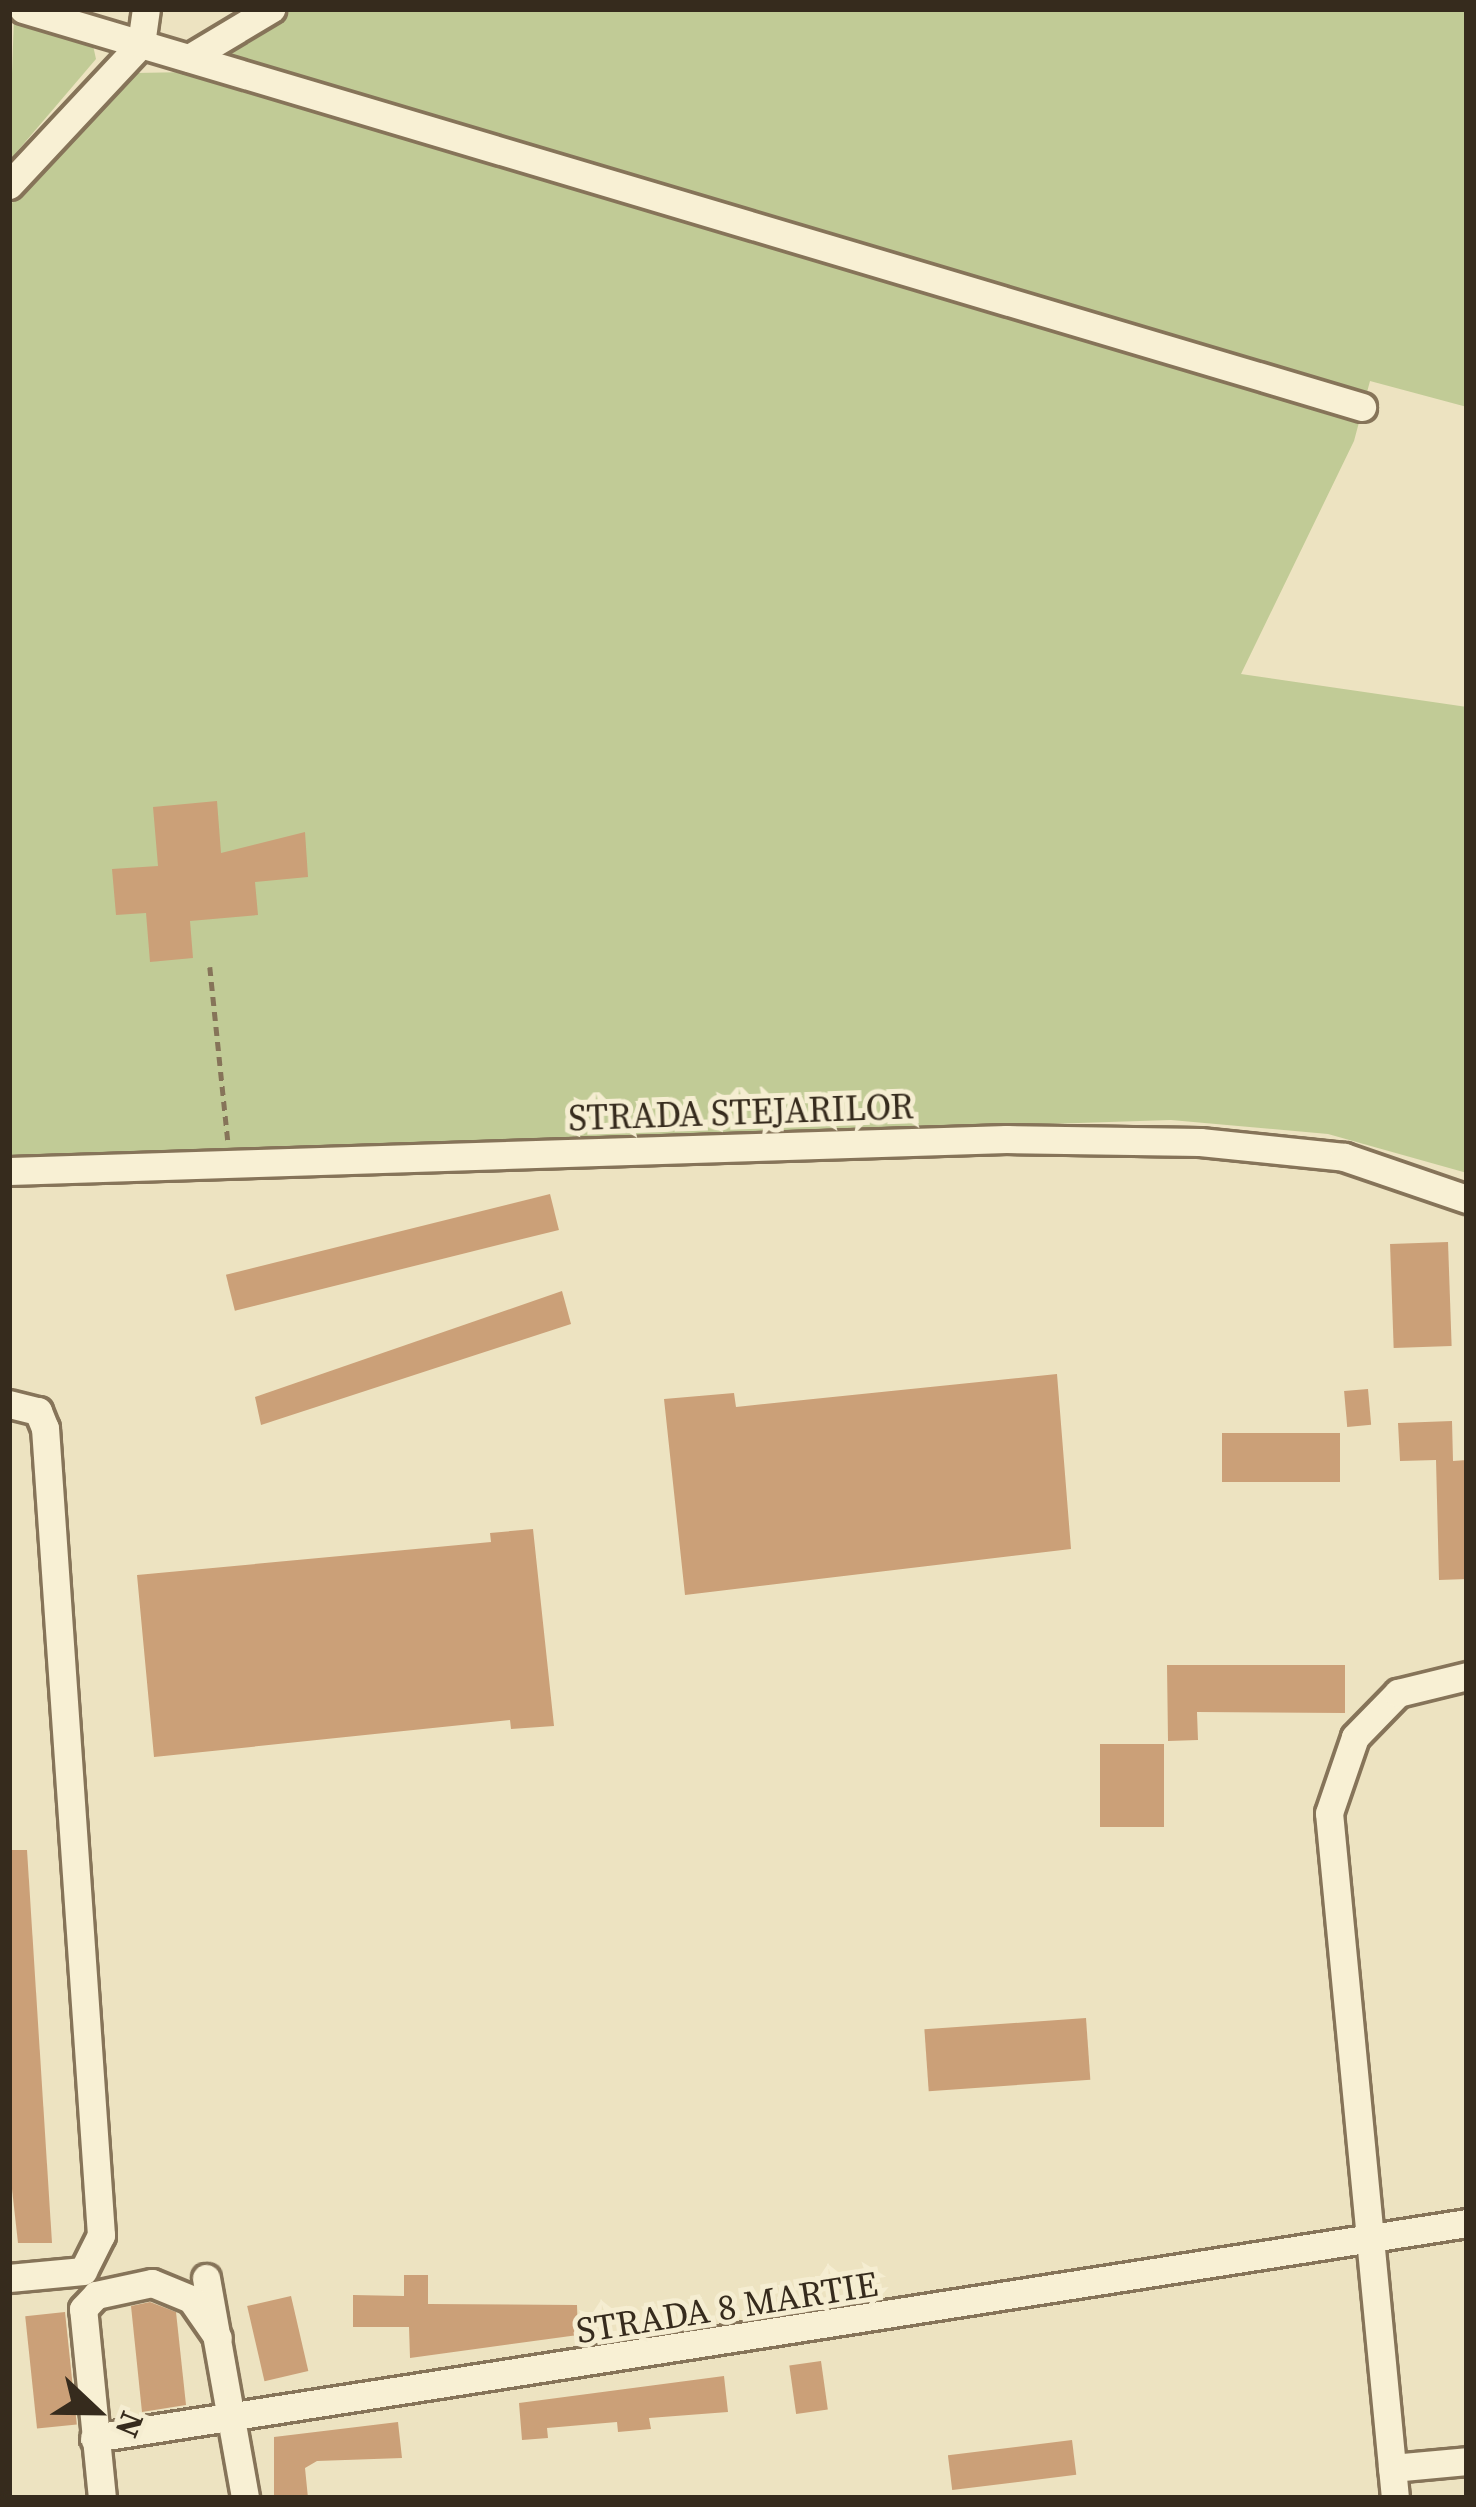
<!DOCTYPE html>
<html>
<head>
<meta charset="utf-8">
<style>
  body { margin:0 }
  #map { position:relative; width:1476px; height:2507px; overflow:hidden; background:#ede3c1; font-family:"Source Serif 4",serif }
  div>[style] { position:absolute }
  [style*='--x'] { left:calc(var(--x)*1px); top:calc(var(--y)*1px); width:calc(var(--w)*1px); rotate:calc(var(--a)*1deg) }
  .green>* { inset:0; background:#c1cb96 }
  .building>* { inset:0; background:#cba078; transform-origin:0 0 }
  .path>* { height:4.5px; margin-top:-2.25px; transform-origin:0; background:repeating-linear-gradient(90deg,#867459 0 9px,transparent 0 15px) }
  .roads { filter:drop-shadow(3px 0 #867459) drop-shadow(-3px 0 #867459) drop-shadow(0 3px #867459) drop-shadow(0 -3px #867459) }
  .minor>* { height:27px; margin:-13.5px; padding:0 13.5px; transform-origin:13.5px; border-radius:13.5px; background:#f8f0d4 }
  span { translate:-50% -50%; white-space:nowrap; text-align:center; line-height:1.15; -webkit-text-stroke:10px #f5edd1; paint-order:stroke }
  .street-label { font-size:36px; color:#362b1d }
  .frame { position:absolute; inset:0; border:12px solid #362b1d; pointer-events:none }
  .north { position:absolute; left:36px; top:2351px; width:120px; height:120px; -webkit-text-stroke:9px #f5edd1; paint-order:stroke; rotate:112deg; font-size:33px; font-weight:700; line-height:48px; text-align:center; color:#362b1d }
  .north::after { content:''; display:block; margin:auto; width:42px; height:54px; background:#362b1d; clip-path:polygon(50% 0,100% 100%,50% 72%,0 100%) }
</style>
</head>
<body>
<div id="map">
  <div class="green">
    <i style="clip-path:polygon(285px 9px,1467px 9px,1467px 407px,1370px 381px,1354px 441px,1241px 674px,1467px 707px,1467px 1173px,1328px 1134px,1171px 1120px,9px 1157px,9px 206px,135px 73px,190px 72px)"></i>
    <i style="clip-path:polygon(14px 15px,92px 41px,96px 59px,9px 161px)"></i>
  </div>
  <div class="building">
    <i style="clip-path:polygon(217px 801px,221px 853px,305px 832px,308px 877px,255px 882px,258px 915px,190px 921px,193px 958px,150px 962px,146px 913px,116px 915px,112px 869px,158px 866px,153px 807px)"></i>
    <i style="left:550px;top:1194px;width:37px;height:334px;rotate:76deg"></i>
    <i style="left:1448px;top:1242px;width:104px;height:58px;rotate:88deg"></i>
    <i style="clip-path:polygon(562px 1291px,571px 1324px,261px 1425px,255px 1397px)"></i>
    <i style="clip-path:polygon(1057px 1374px,1071px 1549px,685px 1595px,664px 1399px,734px 1393px,736px 1407px)"></i>
    <i style="left:1368px;top:1389px;width:36px;height:24px;rotate:85deg"></i>
    <i style="clip-path:polygon(1452px 1421px,1453px 1461px,1467px 1460px,1467px 1579px,1439px 1580px,1436px 1460px,1400px 1461px,1398px 1423px)"></i>
    <i style="left:1222px;top:1433px;width:118px;height:49px"></i>
    <i style="clip-path:polygon(533px 1529px,554px 1726px,511px 1729px,510px 1720px,154px 1757px,137px 1575px,491px 1542px,490px 1533px)"></i>
    <i style="clip-path:polygon(1167px 1665px,1345px 1665px,1345px 1713px,1197px 1712px,1198px 1740px,1168px 1741px)"></i>
    <i style="left:1100px;top:1744px;width:64px;height:83px"></i>
    <i style="clip-path:polygon(9px 1850px,27px 1850px,52px 2243px,18px 2243px,12px 2189px)"></i>
    <i style="left:1086px;top:2018px;width:62px;height:162px;rotate:86deg"></i>
    <i style="clip-path:polygon(404px 2275px,428px 2275px,428px 2304px,577px 2305px,578px 2335px,410px 2358px,409px 2327px,353px 2327px,353px 2295px,404px 2296px)"></i>
    <i style="left:291px;top:2296px;width:77px;height:45px;rotate:77deg"></i>
    <i style="clip-path:polygon(150px 2302px,176px 2312px,186px 2405px,142px 2412px,131px 2306px)"></i>
    <i style="left:65px;top:2312px;width:113px;height:40px;rotate:84deg"></i>
    <i style="left:821px;top:2361px;width:49px;height:32px;rotate:82deg"></i>
    <i style="clip-path:polygon(724px 2376px,728px 2412px,649px 2418px,651px 2429px,618px 2432px,617px 2422px,547px 2428px,548px 2438px,522px 2440px,519px 2403px)"></i>
    <i style="clip-path:polygon(398px 2422px,402px 2458px,317px 2461px,305px 2468px,308px 2498px,274px 2498px,274px 2437px)"></i>
    <i style="left:1072px;top:2440px;width:35px;height:125px;rotate:83deg"></i>
  </div>
  <div class="path">
    <i style="--x:210;--y:967;--w:174;--a:84.1"></i>
  </div>
  <div class="roads">
    <div class="minor">
      <i style="--x:23;--y:9;--w:1397;--a:16.55"></i>
      <i style="--x:189;--y:58;--w:96;--a:-30.9"></i>
      <i style="--x:9;--y:185;--w:193;--a:-46.9"></i>
      <i style="--x:141;--y:44;--w:35;--a:-82"></i>
      <i style="--x:9;--y:1171;--w:998;--a:-1.84"></i>
      <i style="--x:1006;--y:1139;--w:194;--a:0.9"></i>
      <i style="--x:1200;--y:1142;--w:145;--a:5.9"></i>
      <i style="--x:1344;--y:1157;--w:130;--a:18.9"></i>
      <i style="--x:9;--y:1404;--w:30;--a:14"></i>
      <i style="--x:38;--y:1411;--w:18;--a:68"></i>
      <i style="--x:45;--y:1428;--w:809;--a:86.03"></i>
      <i style="--x:101;--y:2235;--w:40;--a:116.6"></i>
      <i style="--x:83;--y:2271;--w:74;--a:174.6"></i>
      <i style="--x:206;--y:2278;--w:223;--a:79.9"></i>
      <i style="--x:94;--y:2438;--w:1390;--a:-8.9"></i>
      <i style="--x:1392;--y:2468;--w:75;--a:-5.3"></i>
      <i style="--x:102;--y:2498;--w:190;--a:-95.7"></i>
      <i style="--x:83;--y:2309;--w:19;--a:-47"></i>
      <i style="--x:96;--y:2295;--w:57;--a:-12.1"></i>
      <i style="--x:152;--y:2283;--w:42;--a:22.3"></i>
      <i style="--x:191;--y:2299;--w:47;--a:55.3"></i>
      <i style="--x:1395;--y:2498;--w:688;--a:-95.5"></i>
      <i style="--x:1329;--y:1813;--w:80;--a:-71.1"></i>
      <i style="--x:1355;--y:1737;--w:62;--a:-45.7"></i>
      <i style="--x:1398;--y:1693;--w:71;--a:-13.8"></i>
    </div>
  </div>
  <div class="street-label">
    <span style="left:741px;top:1112px;rotate:-2deg">STRADA STEJARILOR</span>
    <span style="left:727px;top:2307px;rotate:-9deg">STRADA 8 MARTIE</span>
  </div>
  <div class="frame"></div>
  <div class="north">N</div>
</div>
</body>
</html>
